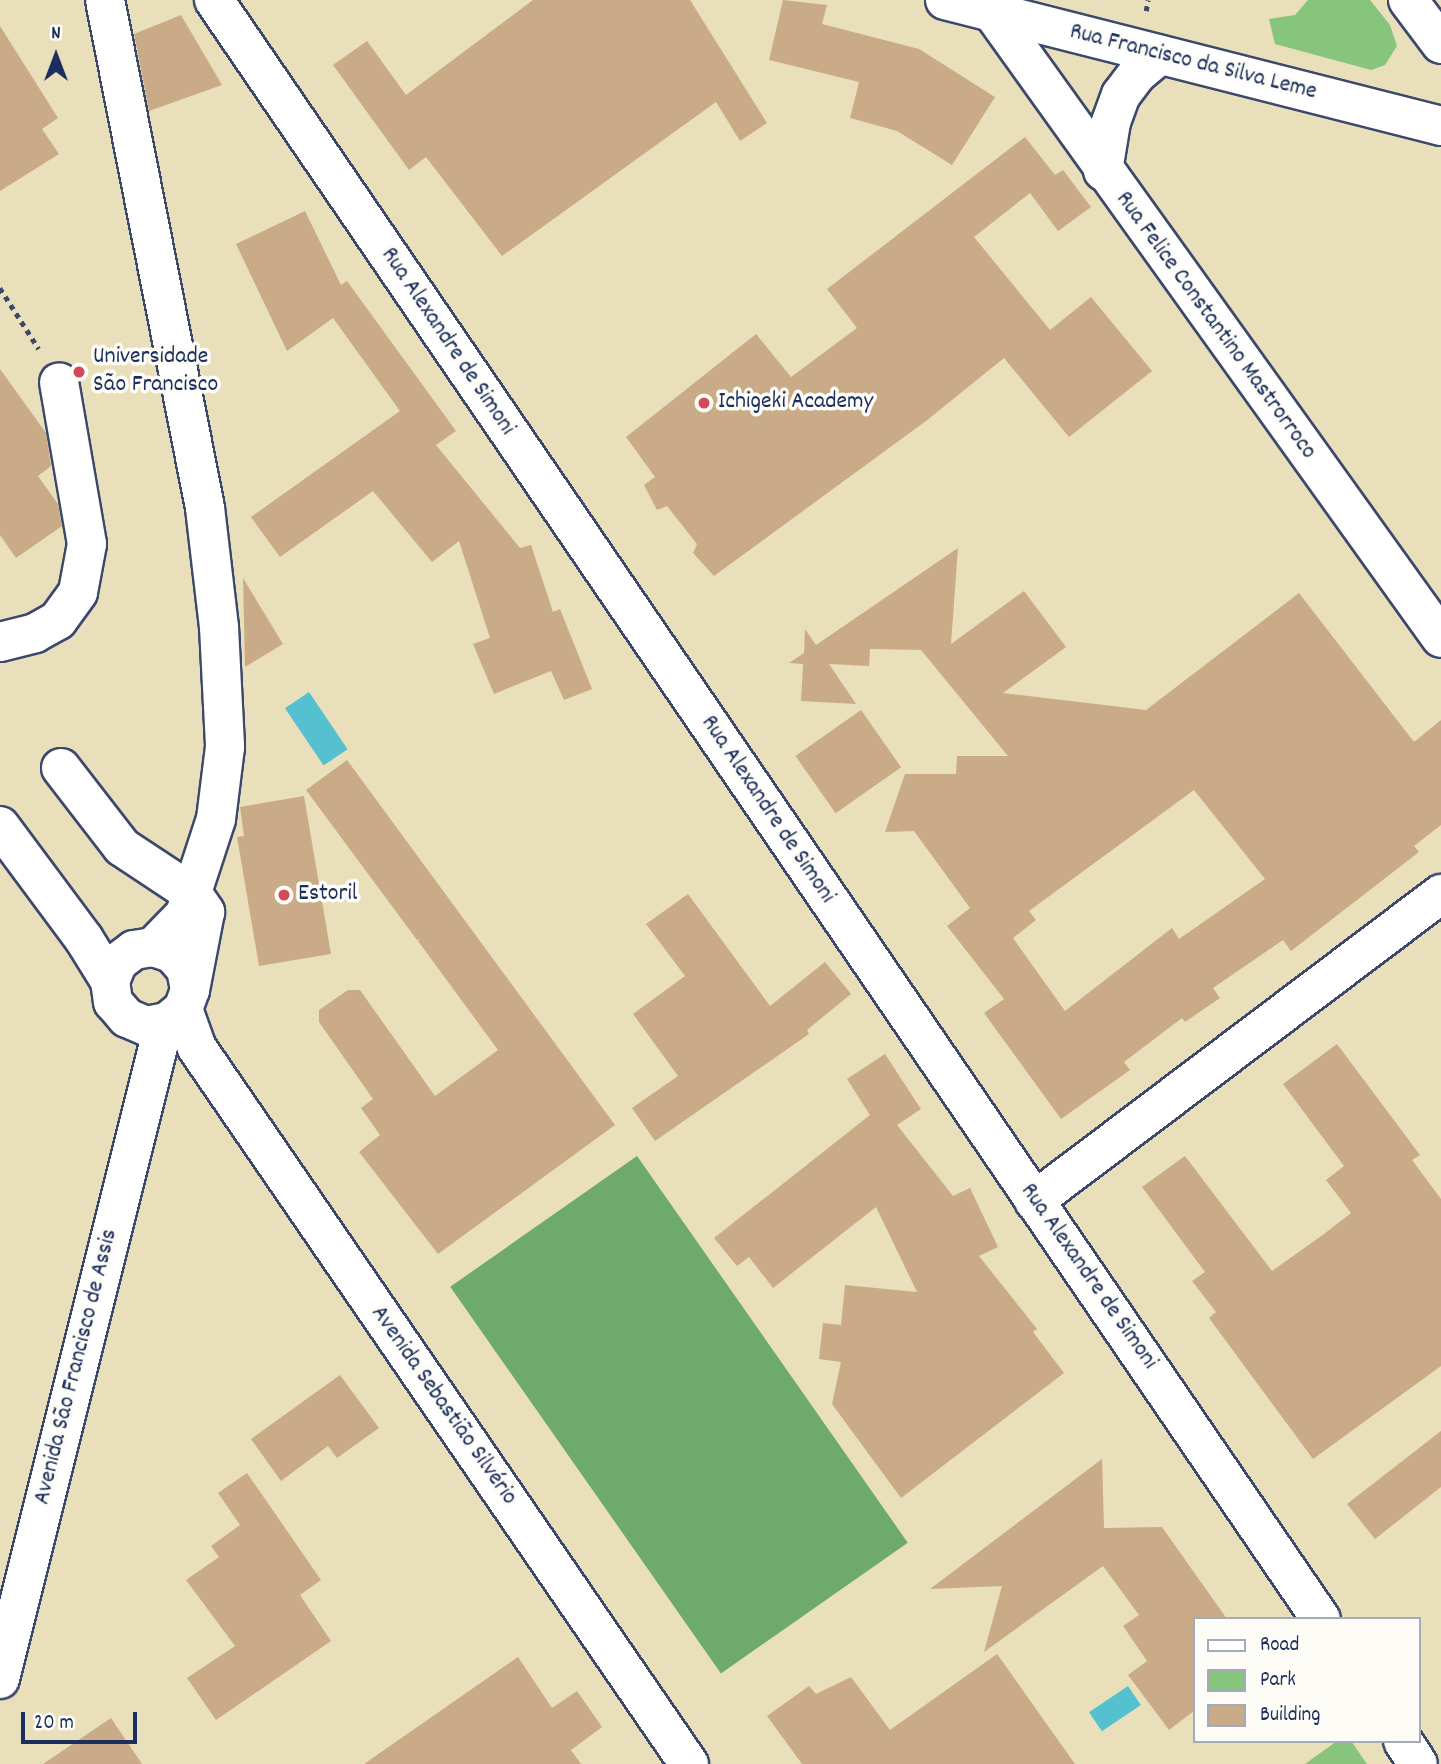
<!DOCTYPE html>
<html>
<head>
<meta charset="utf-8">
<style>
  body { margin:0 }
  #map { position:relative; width:1441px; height:1764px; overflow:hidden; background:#e9dfba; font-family:Dekko,sans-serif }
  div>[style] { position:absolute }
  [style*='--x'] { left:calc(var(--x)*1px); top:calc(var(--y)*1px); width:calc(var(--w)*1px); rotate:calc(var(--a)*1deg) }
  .green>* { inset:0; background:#87c57c }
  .forest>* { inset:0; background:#6daa6c; transform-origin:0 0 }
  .water>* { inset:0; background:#55c0d0; transform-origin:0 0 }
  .building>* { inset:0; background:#c9ac87; transform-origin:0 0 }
  .path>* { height:4.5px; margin-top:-2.25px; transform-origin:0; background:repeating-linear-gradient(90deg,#3a496c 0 5px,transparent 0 10px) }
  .roads { filter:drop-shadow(2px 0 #3a496c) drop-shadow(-2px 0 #3a496c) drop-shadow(0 2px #3a496c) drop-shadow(0 -2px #3a496c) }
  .minor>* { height:38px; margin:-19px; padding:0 19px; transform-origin:19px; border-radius:19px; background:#fff }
  .dots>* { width:19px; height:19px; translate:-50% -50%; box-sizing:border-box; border:4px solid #fdfcf7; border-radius:50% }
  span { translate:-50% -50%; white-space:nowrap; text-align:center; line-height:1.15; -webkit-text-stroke:7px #fdfcf7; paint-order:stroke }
  .street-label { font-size:24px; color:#1b2f5e }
  .poi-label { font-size:24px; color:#1b2f5e }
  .left { translate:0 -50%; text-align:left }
  .legend { position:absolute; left:1193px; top:1617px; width:228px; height:126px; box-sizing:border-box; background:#fdfcf7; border:2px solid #a3aaba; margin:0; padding:9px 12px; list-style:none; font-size:21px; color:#1b2f5e }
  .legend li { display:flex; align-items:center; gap:14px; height:35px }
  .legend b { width:35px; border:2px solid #a3aaba }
  .north { position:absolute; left:21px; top:21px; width:70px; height:70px; -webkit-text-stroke:5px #fdfcf7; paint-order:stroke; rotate:0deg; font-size:19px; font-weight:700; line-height:28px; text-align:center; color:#1b2f5e }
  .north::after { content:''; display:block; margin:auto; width:24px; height:32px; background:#1b2f5e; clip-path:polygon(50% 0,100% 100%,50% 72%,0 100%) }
  .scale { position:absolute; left:21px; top:1712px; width:116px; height:32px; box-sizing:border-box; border:4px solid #1b2f5e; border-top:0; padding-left:9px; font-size:21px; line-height:24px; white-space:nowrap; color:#1b2f5e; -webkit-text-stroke:5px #fdfcf7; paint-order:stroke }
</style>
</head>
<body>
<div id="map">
  <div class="green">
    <i style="clip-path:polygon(1308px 0,1370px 0,1390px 25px,1397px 46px,1385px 65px,1371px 70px,1275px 44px,1269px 19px,1295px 15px)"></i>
    <i style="clip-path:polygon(1337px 1741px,1351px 1741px,1367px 1764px,1305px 1764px)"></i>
  </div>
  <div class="forest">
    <i style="left:637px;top:1156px;width:472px;height:228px;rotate:55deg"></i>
  </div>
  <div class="water">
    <i style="left:309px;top:692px;width:69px;height:29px;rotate:56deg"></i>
    <i style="left:1128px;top:1686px;width:23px;height:47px;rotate:56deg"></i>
  </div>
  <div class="building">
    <i style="clip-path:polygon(533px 0,690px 0,767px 123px,740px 141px,716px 102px,502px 256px,426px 157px,409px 170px,333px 65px,367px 41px,406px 95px)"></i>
    <i style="clip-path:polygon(783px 0,827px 5px,822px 24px,919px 49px,995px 97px,952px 165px,897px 131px,850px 118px,859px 82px,769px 60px)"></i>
    <i style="clip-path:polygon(181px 15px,222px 85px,149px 111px,134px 34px)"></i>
    <i style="clip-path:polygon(0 26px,58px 118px,42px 129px,59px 154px,0 191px)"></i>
    <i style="clip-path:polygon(1025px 137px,1055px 175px,1063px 170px,1091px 207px,1058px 231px,1030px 193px,974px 237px,1050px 330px,1091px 297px,1152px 371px,1069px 437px,1004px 358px,926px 421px,714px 576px,693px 553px,697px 544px,667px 506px,657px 510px,644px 485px,655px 477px,626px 437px,756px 334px,791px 377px,857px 328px,827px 289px)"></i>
    <i style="clip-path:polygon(305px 211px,341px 285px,347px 281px,456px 431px,436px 445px,520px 548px,531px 545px,553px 612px,560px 609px,592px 689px,564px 700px,551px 671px,494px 694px,473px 644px,490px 638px,459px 541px,432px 562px,373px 491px,280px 557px,251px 517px,400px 411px,333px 318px,287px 351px,236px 244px)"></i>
    <i style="clip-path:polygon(0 369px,46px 433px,51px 466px,38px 476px,58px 504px,62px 526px,16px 558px,0 535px)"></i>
    <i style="clip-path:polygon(evenodd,958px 548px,951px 644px,1024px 591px,1066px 647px,1003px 693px,1146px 710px,1299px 593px,1414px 742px,1441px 720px,1441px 825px,1414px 846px,1419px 852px,1291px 951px,1283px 940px,1213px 988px,1220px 998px,1185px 1022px,1182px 1018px,1124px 1062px,1130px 1070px,1061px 1119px,984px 1013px,1004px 999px,947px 926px,970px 908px,914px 831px,885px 832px,905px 774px,956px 774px,957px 756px,1008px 756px,921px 650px,870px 649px,869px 666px,829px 664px,856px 704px,801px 701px,803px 664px,789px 663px,804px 653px,805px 629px,816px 645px,958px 548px,1194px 790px,1265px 879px,1179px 939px,1172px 928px,1065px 1011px,1013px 938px,1036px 920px,1029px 911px,1194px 790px)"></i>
    <i style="clip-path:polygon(243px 578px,283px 644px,245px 667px)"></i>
    <i style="left:861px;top:710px;width:70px;height:80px;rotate:55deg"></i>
    <i style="clip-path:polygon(347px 760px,615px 1125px,438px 1254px,359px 1152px,380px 1135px,361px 1108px,373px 1099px,319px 1022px,319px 1010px,348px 990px,360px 990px,435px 1096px,498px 1050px,418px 941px,421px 939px,417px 940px,306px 790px)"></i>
    <i style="clip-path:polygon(304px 796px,331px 954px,259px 966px,237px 837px,244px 836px,240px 807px)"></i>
    <i style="clip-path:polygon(688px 894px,770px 1006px,825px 962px,851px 994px,807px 1030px,809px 1034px,655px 1141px,632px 1108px,678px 1076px,633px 1014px,685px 976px,646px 924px)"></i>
    <i style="clip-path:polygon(1337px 1044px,1420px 1155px,1412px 1160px,1441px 1199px,1441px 1366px,1313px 1459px,1209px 1318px,1216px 1312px,1192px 1281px,1205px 1272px,1142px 1187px,1185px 1156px,1272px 1271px,1324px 1234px,1351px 1213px,1326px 1180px,1344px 1166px,1283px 1084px)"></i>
    <i style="clip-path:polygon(885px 1054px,921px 1109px,897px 1125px,953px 1196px,970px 1188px,998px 1247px,979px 1256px,1037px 1329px,1033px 1332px,1064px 1373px,901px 1498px,832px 1404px,841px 1362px,819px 1359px,823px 1323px,841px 1325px,845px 1285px,917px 1292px,876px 1207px,773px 1288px,749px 1257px,737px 1266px,714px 1238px,870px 1115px,847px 1079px)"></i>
    <i style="clip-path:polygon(340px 1375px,379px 1428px,337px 1458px,328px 1446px,281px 1481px,251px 1439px)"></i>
    <i style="clip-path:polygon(1441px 1431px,1441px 1487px,1375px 1539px,1347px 1504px)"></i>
    <i style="clip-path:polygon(1102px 1459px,1104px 1528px,1162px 1527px,1227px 1619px,1194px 1619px,1194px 1711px,1169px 1730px,1128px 1675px,1147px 1661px,1123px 1626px,1139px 1615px,1103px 1566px,984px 1652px,1002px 1586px,930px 1589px)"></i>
    <i style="clip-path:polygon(247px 1473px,321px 1580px,300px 1595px,331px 1641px,216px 1720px,187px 1678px,235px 1646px,186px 1580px,219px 1557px,211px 1546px,240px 1525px,218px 1493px)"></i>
    <i style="clip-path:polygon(997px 1654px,1075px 1764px,802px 1764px,767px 1716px,809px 1686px,816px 1694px,851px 1677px,890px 1730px)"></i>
    <i style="clip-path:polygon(518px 1657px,552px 1708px,577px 1691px,602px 1727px,571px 1750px,581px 1764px,364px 1764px)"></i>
    <i style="clip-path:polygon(111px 1718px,142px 1764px,43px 1764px)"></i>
  </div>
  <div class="path">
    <i style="--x:1146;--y:11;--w:11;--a:-80"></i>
    <i style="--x:0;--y:288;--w:72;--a:57.4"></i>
  </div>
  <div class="roads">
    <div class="minor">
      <i style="--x:105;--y:0;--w:518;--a:78.86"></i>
      <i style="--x:205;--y:508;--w:120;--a:83.3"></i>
      <i style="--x:219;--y:627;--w:120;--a:87.1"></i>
      <i style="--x:225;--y:747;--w:73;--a:97.1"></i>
      <i style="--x:216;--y:819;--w:100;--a:108.1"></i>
      <i style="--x:185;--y:914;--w:46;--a:134.1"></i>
      <i style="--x:214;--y:0;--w:1961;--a:55.64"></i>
      <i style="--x:945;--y:0;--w:512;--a:14.25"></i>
      <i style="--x:1408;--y:0;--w:55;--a:53.1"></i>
      <i style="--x:992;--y:12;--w:770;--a:54.35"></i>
      <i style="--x:1103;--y:171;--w:50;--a:-80.7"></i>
      <i style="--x:1111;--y:122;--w:29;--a:-70"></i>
      <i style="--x:1121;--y:95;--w:26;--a:-53"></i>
      <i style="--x:1137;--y:74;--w:30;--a:-40"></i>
      <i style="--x:0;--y:642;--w:36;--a:-14"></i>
      <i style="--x:35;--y:633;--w:26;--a:-29"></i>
      <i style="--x:58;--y:620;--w:34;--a:-54"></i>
      <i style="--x:78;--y:592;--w:49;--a:-79.4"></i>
      <i style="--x:87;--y:544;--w:164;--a:-99.8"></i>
      <i style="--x:61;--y:768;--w:100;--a:52.3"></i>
      <i style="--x:122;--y:847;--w:85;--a:33.5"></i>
      <i style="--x:193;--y:894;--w:22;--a:56"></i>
      <i style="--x:205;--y:912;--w:79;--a:100.9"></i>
      <i style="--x:190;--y:990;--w:20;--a:110"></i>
      <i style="--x:183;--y:1009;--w:21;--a:141"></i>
      <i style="--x:167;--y:1022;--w:21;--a:169"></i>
      <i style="--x:146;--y:1026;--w:21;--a:-157"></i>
      <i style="--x:127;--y:1018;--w:21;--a:-131"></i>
      <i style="--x:113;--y:1002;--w:21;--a:-98"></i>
      <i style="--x:110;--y:981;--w:21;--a:-67"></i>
      <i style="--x:118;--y:962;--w:20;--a:-37"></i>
      <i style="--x:134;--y:950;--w:19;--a:-9"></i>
      <i style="--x:153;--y:947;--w:20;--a:18"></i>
      <i style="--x:172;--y:953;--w:21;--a:49"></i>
      <i style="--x:186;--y:969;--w:21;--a:79"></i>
      <i style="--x:0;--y:826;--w:141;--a:53.4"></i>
      <i style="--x:84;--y:939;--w:49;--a:58.2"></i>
      <i style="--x:183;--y:1009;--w:41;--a:70.3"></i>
      <i style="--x:197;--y:1048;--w:869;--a:55.51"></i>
      <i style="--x:1034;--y:1201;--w:510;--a:-37.03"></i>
      <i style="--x:0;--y:1679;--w:676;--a:-75.96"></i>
      <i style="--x:1403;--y:1741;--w:27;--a:57"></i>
    </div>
  </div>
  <div class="dots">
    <i style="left:79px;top:372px;background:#d1495b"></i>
    <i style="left:704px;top:403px;background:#d1495b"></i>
    <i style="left:284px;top:895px;background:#d1495b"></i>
  </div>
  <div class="street-label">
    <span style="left:1193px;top:63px;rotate:14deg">Rua Francisco da Silva Leme</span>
    <span style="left:1215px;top:326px;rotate:54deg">Rua Felice Constantino Mastrorroco</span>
    <span style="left:447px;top:342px;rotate:56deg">Rua Alexandre de Simoni</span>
    <span style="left:767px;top:810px;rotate:56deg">Rua Alexandre de Simoni</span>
    <span style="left:1088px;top:1277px;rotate:55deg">Rua Alexandre de Simoni</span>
    <span style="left:77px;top:1367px;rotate:-76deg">Avenida São Francisco de Assis</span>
    <span style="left:443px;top:1406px;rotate:55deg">Avenida Sebastião Silvério</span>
  </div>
  <div class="poi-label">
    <span class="left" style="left:93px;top:372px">Universidade<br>São Francisco</span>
    <span class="left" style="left:718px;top:403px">Ichigeki Academy</span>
    <span class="left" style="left:298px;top:895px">Estoril</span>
  </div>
  <ul class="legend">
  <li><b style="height:9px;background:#fff"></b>Road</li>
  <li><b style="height:19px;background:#87c57c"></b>Park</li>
  <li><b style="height:19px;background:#c9ac87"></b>Building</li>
  </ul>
  <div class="north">N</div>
  <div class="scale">20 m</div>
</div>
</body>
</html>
